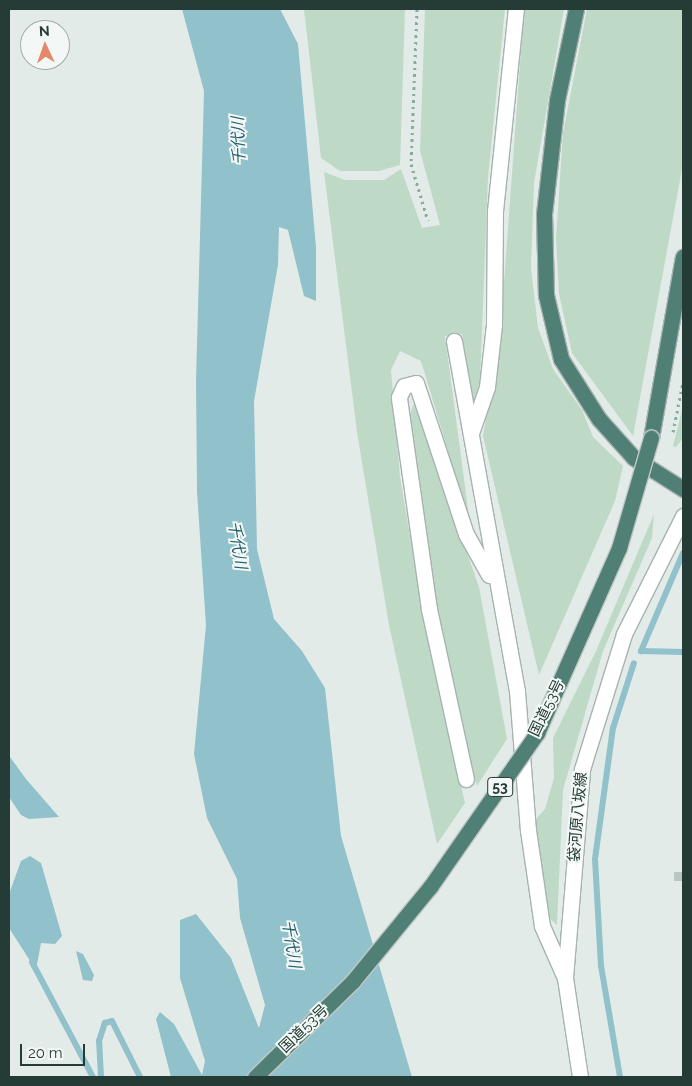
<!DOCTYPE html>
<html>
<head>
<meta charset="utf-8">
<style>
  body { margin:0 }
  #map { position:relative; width:692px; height:1086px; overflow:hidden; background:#e3ebe8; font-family:Raleway,"Noto Sans JP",sans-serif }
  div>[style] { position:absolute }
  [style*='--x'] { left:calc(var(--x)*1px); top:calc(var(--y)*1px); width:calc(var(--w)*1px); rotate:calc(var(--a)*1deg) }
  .green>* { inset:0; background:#bedac6 }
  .water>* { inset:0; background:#91c1ca }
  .stream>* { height:6px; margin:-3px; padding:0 3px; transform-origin:3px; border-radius:3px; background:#91c1ca }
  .building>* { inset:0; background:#b9c6c1; transform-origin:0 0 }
  .path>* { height:3px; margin-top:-1.5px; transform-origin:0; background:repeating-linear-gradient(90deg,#87aba0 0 2.5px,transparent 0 6.5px) }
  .roads { filter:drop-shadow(1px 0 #a6b3af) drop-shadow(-1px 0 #a6b3af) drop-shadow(0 1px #a6b3af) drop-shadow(0 -1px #a6b3af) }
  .minor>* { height:15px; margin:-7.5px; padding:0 7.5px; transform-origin:7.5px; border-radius:7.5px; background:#fff }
  .secondary>* { height:15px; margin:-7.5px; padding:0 7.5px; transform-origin:7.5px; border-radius:7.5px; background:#fff }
  .trunk>* { height:15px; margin:-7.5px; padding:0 7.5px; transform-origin:7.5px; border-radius:7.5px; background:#508075 }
  .bridges { filter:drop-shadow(1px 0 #c2c8c6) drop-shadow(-1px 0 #c2c8c6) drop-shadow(0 1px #c2c8c6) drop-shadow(0 -1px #c2c8c6) }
  .trunk-bridge>* { height:15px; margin:-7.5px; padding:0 7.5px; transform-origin:7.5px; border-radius:7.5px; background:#508075 }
  span { translate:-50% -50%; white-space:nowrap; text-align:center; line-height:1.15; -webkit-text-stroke:4px #f3f8f6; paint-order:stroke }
  .shield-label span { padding:1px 4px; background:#f3f8f6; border:1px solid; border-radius:4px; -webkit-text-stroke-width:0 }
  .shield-label { font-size:14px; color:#253b35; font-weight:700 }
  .street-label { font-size:15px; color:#253b35 }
  .water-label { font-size:16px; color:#256370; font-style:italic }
  .frame { position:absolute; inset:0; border:10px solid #253b35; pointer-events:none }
  .north { position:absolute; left:20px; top:20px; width:50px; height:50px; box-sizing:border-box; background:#f3f8f6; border:1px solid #a1aca9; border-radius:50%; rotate:357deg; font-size:14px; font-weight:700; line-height:20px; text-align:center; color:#253b35 }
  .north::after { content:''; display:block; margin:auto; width:18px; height:22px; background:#e3886a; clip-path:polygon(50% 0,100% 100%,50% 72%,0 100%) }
  .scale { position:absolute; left:20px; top:1044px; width:65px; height:22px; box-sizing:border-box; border:2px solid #253b35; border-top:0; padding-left:6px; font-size:15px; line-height:18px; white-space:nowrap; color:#253b35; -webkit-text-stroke:4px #f3f8f6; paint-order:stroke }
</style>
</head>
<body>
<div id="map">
  <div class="green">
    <i style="clip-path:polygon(304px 9px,405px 9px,400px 165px,379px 171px,340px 171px,321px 158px)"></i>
    <i style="clip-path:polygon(425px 9px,505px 9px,488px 177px,480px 382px,472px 405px,462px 334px,445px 336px,470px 524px,421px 361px,400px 351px,391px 370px,400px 477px,429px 647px,465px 803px,437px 844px,389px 625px,357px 432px,324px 172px,345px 180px,384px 180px,401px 169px,422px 228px,440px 225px,420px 151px)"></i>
    <i style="clip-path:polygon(524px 9px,564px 9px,534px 183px,531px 268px,538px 328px,553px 369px,582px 410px,593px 437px,623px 466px,615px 501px,539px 675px,483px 436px,500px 338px)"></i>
    <i style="clip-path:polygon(587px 9px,683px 9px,682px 169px,633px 436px,572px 353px,559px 294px,556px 238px,563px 133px)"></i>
    <i style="clip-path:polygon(414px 403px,479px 587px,507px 739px,477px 786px,438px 621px,412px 458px,410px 414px)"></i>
    <i style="clip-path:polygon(683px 406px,683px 438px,676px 447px,673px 446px)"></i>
    <i style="clip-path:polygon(654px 514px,652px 538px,603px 651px,563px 790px,557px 925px,549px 918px,534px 821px,545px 809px,554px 778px,553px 738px,596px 651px)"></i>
  </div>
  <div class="water">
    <i style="clip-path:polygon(182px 9px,280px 9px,298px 44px,316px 247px,316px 301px,304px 296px,288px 230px,279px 227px,278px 265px,254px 401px,257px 549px,274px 619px,302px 651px,325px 688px,341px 836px,412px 1077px,171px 1077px,156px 1019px,160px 1012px,174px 1024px,202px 1075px,205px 1061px,180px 978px,180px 920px,196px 914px,231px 958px,259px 1028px,265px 1005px,240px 918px,237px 879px,207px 818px,194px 754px,206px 625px,197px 492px,196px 381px,204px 91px)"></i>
    <i style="clip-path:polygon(9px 744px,10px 757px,26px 779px,59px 817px,29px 819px,21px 815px,9px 797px)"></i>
    <i style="clip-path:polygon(30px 856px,41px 863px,62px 936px,55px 944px,41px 943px,36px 970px,9px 928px,9px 894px,21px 861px)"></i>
    <i style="clip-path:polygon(76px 951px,83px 954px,94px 975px,92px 981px,83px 980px)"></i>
  </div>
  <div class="stream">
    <i style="--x:683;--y:553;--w:107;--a:113.2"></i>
    <i style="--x:641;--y:651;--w:42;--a:1.4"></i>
    <i style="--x:32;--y:962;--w:130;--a:62.1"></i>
    <i style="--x:101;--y:1077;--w:36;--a:-93"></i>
    <i style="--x:99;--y:1041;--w:19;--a:-72"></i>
    <i style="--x:105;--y:1023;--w:7;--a:-16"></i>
    <i style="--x:112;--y:1021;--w:63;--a:63.4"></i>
    <i style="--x:620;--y:1077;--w:113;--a:-99.7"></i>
    <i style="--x:601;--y:966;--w:107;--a:-93.2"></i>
    <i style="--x:595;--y:859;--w:132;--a:-82.2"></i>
    <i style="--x:613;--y:728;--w:68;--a:-72.1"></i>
  </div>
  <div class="building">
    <i style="left:674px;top:872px;width:8px;height:9px"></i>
  </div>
  <div class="path">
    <i style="--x:417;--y:9;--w:155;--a:92.2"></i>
    <i style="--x:411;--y:164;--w:59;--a:73.4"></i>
    <i style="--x:673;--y:432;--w:51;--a:-78.7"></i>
  </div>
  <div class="roads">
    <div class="minor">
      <i style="--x:454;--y:341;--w:356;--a:79.8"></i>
      <i style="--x:517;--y:691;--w:139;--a:85.5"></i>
      <i style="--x:528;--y:830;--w:97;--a:81.7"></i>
      <i style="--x:542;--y:926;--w:57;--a:66.1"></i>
      <i style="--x:471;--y:433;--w:49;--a:-70.8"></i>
      <i style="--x:487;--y:387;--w:62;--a:-83.6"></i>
      <i style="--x:494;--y:325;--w:114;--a:-89.5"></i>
      <i style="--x:495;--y:211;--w:203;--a:-84.1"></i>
      <i style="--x:466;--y:779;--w:174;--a:-102.3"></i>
      <i style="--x:429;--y:609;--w:214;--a:-98.1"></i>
      <i style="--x:399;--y:397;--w:12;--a:-66"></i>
      <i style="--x:404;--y:386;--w:12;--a:-14"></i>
      <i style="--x:416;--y:383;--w:159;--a:71.7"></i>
      <i style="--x:466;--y:534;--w:47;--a:60.7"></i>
    </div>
    <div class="secondary">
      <i style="--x:580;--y:1077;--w:100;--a:-98.6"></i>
      <i style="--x:565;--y:978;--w:210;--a:-85.3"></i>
      <i style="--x:582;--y:769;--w:141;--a:-72.7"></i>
      <i style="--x:624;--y:634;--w:132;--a:-63.4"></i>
    </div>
    <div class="trunk">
      <i style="--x:576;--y:9;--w:93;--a:101.8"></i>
      <i style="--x:557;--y:100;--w:115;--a:96.5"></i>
      <i style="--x:544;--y:214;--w:81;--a:88.6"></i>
      <i style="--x:546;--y:295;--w:66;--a:76.8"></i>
      <i style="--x:561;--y:359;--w:71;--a:57.7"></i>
      <i style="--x:599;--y:419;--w:52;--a:48.1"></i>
      <i style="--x:634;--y:458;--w:58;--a:32.3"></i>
      <i style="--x:651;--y:438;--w:184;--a:-80"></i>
    </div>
  </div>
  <div class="bridges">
    <div class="trunk-bridge">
      <i style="--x:255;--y:1077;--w:137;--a:-44.4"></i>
      <i style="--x:353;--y:981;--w:122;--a:-50.7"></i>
      <i style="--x:430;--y:887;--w:188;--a:-55.2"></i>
      <i style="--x:537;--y:733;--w:202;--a:-66.1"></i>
      <i style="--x:619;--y:548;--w:115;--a:-73.8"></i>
    </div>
  </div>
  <div class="shield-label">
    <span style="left:500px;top:787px">53</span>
  </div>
  <div class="street-label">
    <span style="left:547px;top:708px;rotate:-64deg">国道53号</span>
    <span style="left:578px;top:817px;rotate:-85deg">袋河原八坂線</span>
    <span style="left:304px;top:1029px;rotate:-44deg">国道53号</span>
  </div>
  <div class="water-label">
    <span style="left:239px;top:141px;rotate:-92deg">千代川</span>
    <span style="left:237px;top:545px;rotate:81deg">千代川</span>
    <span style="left:291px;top:944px;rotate:81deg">千代川</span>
  </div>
  <div class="frame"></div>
  <div class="north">N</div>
  <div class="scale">20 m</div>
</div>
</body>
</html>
